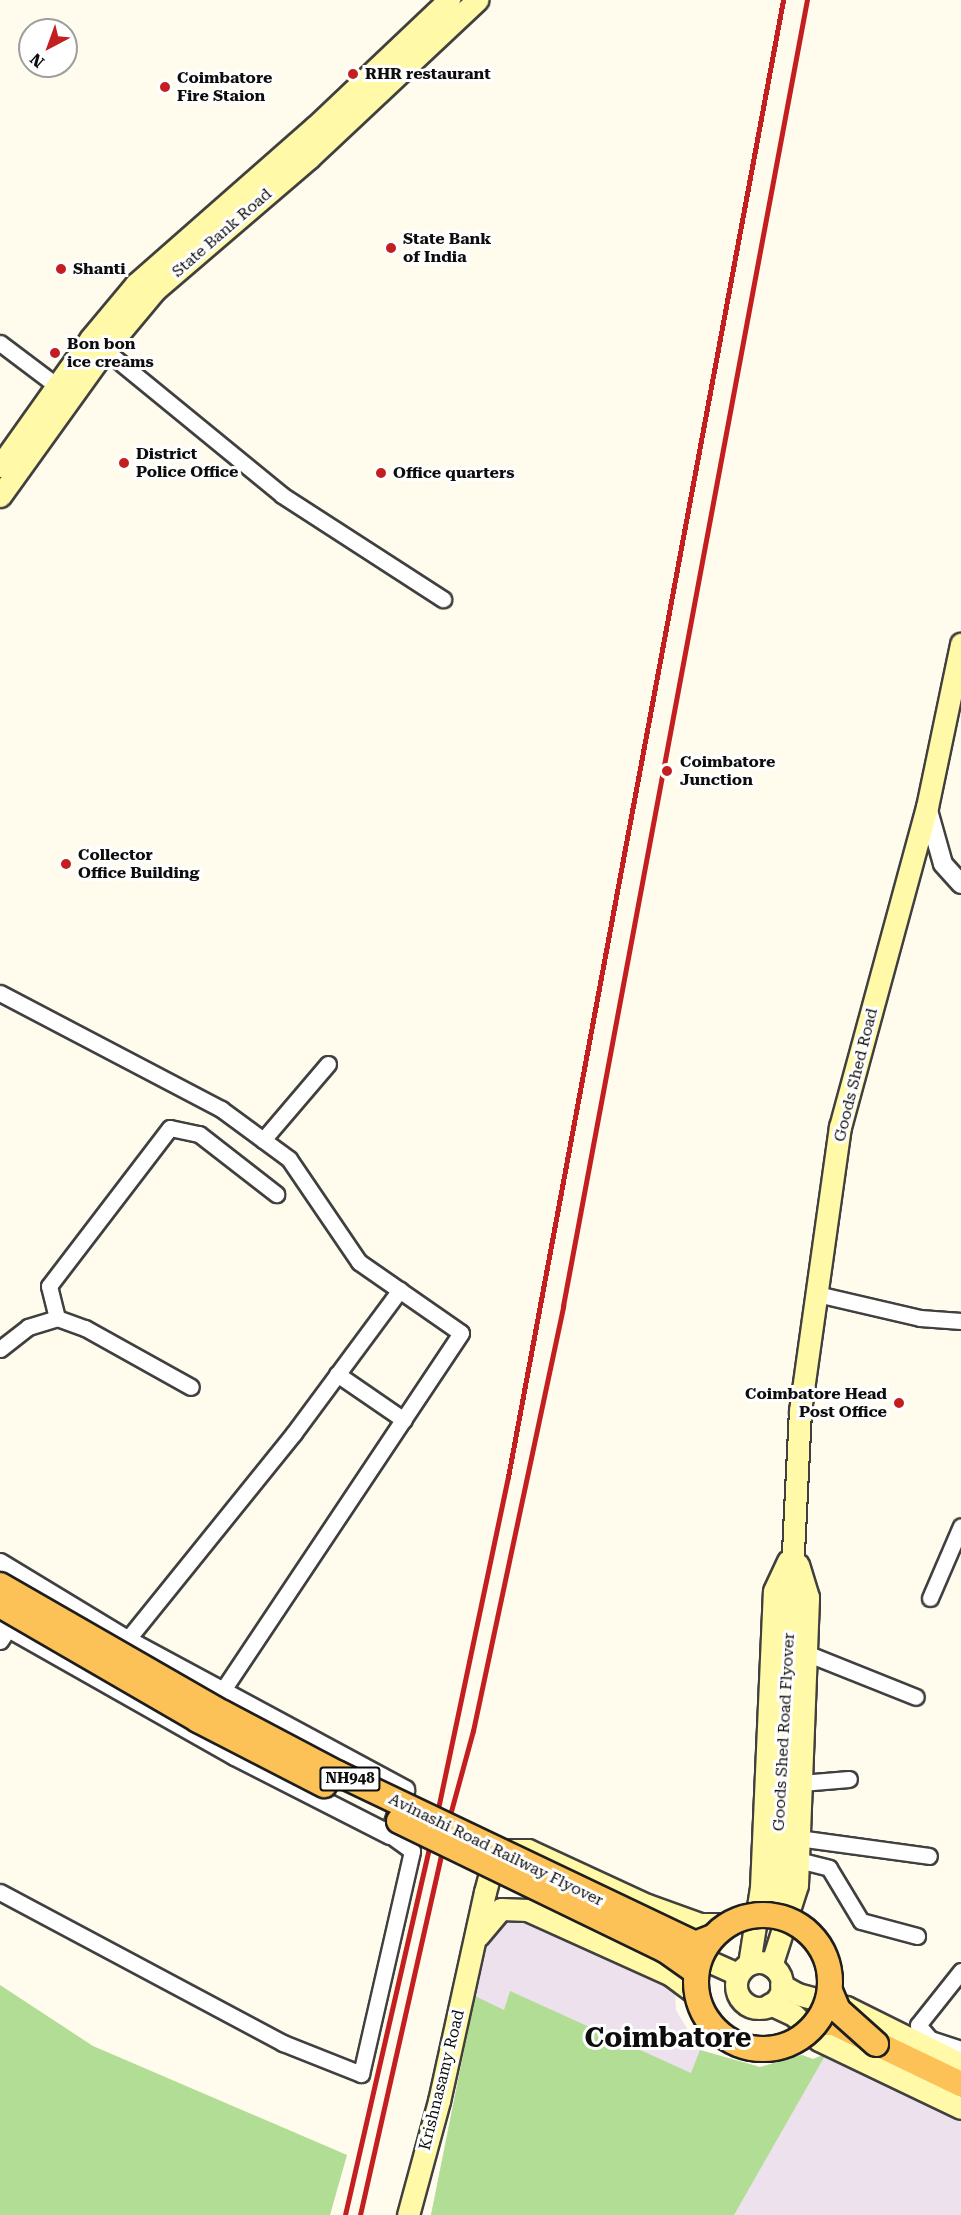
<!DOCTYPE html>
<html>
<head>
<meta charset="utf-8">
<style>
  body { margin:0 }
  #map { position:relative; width:961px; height:2215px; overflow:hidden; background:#fffced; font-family:"Roboto Serif",serif }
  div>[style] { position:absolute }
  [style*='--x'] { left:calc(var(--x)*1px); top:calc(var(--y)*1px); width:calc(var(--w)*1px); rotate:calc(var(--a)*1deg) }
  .industrial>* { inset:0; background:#ece1ec }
  .forest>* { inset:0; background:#b2dd94 }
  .roads { filter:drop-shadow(2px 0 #404040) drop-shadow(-2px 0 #404040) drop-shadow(0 2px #404040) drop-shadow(0 -2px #404040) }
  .minor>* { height:15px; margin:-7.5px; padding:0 7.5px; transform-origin:7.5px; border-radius:7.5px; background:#fff }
  .tertiary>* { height:18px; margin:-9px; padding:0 9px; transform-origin:9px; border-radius:9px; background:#fff }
  .secondary>* { height:21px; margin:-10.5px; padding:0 10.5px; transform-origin:10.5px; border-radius:10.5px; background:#fff9a8 }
  .secondary>.ring { margin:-10.5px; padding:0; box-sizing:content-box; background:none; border:21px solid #fff9a8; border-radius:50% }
  .trunk>* { height:24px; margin:-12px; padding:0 12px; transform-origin:12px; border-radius:12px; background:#fcc257 }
  .rail>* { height:4.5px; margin:-2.25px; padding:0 2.25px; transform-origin:2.25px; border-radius:2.25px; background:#c41f20 }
  .bridges { filter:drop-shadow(2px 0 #1e1e1e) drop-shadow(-2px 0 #1e1e1e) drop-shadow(0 2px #1e1e1e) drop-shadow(0 -2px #1e1e1e) }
  .trunk-bridge>* { height:24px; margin:-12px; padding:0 12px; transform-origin:12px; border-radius:12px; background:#fcc257 }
  .trunk-bridge>.ring { margin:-12px; padding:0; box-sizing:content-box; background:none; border:24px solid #fcc257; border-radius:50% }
  .dots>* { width:16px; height:16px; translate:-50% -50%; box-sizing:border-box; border:3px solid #fff; border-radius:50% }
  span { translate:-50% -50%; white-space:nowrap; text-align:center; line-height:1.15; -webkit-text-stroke:6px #fff; paint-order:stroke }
  .shield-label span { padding:2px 4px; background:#fff; border:2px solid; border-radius:4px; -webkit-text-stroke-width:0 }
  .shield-label { font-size:15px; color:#0d0d0d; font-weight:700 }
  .poi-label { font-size:16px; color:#0d0d0d; font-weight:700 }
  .left { translate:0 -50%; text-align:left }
  .right { translate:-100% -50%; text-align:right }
  .street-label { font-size:16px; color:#0d0d0d }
  .town-label { font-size:28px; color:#0d0d0d; font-weight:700 }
  .north { position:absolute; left:18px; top:18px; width:60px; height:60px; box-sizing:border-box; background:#fff; border:2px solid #9e9e9e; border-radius:50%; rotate:221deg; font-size:16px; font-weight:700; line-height:24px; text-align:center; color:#0d0d0d }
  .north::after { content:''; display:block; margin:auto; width:21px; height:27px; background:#c41f20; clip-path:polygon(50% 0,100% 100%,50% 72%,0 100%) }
</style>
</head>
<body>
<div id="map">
  <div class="industrial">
    <i style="clip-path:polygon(523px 1917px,666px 1981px,675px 1994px,676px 2010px,700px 2050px,760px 2067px,802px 2055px,813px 2059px,826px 2054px,961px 2119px,961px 2215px,431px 2215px,488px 1928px,496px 1919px)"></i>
  </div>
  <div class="forest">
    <i style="clip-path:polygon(0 1985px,93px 2046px,347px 2155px,330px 2215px,0 2215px)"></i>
    <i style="clip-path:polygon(510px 1991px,691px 2073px,700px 2050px,760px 2067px,802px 2055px,813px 2059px,826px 2054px,734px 2215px,431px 2215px,475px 1996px,504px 2010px)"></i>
  </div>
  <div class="roads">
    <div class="minor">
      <i style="--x:0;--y:343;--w:71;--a:37"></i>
      <i style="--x:105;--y:350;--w:229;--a:39.3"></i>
      <i style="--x:282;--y:495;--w:192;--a:32.9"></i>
      <i style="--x:0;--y:993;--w:250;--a:27.7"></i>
      <i style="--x:221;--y:1109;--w:84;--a:36.3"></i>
      <i style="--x:289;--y:1159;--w:125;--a:55.8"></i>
      <i style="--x:359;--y:1262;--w:124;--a:34.8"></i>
      <i style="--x:461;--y:1333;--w:433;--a:123.7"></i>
      <i style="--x:263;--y:1140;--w:100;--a:-49.5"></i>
      <i style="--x:817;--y:1294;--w:106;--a:13.1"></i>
      <i style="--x:920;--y:1318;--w:41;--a:4.2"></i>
      <i style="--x:57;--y:1318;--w:33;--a:-104"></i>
      <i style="--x:49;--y:1286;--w:199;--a:-52.6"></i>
      <i style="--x:170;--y:1128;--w:30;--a:12"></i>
      <i style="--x:199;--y:1134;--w:98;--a:37.9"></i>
      <i style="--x:0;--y:1349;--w:36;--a:-38"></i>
      <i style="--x:28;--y:1327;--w:30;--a:-17"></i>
      <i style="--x:57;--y:1318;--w:30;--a:20"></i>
      <i style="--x:85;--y:1328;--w:121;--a:29.1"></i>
      <i style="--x:337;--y:1374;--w:81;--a:34.5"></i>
      <i style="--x:930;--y:1598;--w:78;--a:-66.7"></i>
      <i style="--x:127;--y:1640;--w:266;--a:-51.1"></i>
      <i style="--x:294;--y:1433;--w:178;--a:-53.5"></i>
      <i style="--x:0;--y:1641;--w:27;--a:-56"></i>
      <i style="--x:806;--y:1653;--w:118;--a:21.8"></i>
      <i style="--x:801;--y:1783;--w:48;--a:-4.8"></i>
      <i style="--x:798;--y:1838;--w:132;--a:7.8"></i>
      <i style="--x:798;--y:1860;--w:32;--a:14"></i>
      <i style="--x:829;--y:1868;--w:62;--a:58.9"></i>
      <i style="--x:861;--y:1921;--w:58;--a:15"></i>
      <i style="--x:0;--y:1892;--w:321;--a:28.1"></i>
      <i style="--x:283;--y:2043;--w:84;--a:21.7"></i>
      <i style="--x:361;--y:2074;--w:229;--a:-77.1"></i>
      <i style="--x:412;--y:1851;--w:27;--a:-144"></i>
      <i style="--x:961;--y:1971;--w:69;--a:128.5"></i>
      <i style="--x:918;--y:2025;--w:18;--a:49"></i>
      <i style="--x:930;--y:2039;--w:33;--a:18"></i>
    </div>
    <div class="tertiary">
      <i style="--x:927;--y:807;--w:59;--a:74.3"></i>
      <i style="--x:943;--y:864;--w:27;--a:48"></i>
      <i style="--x:0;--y:1563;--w:149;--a:31.2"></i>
      <i style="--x:127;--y:1640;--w:316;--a:28.3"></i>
      <i style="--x:405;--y:1790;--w:47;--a:108.4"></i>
      <i style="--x:390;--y:1835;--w:174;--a:-153"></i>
      <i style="--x:235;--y:1756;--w:270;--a:-150.5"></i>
    </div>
    <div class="secondary">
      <i style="--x:0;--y:466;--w:157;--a:-54.6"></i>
      <i style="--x:91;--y:338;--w:70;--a:-50.2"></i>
      <i style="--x:136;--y:284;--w:238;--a:-41.3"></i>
      <i style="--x:315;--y:127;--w:185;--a:-43.5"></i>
      <i style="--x:0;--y:496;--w:180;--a:-54.3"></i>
      <i style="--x:105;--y:350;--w:78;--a:-50.2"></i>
      <i style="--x:155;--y:290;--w:203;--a:-40.6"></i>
      <i style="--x:309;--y:158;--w:231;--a:-43.2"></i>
      <i style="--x:775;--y:1916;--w:506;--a:-87.17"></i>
      <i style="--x:800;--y:1411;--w:287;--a:-82"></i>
      <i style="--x:840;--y:1127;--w:332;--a:-74.8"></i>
      <i style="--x:927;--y:807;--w:167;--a:-78.2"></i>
      <i style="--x:478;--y:1936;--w:35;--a:-50"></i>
      <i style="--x:501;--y:1909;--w:26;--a:2"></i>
      <i style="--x:527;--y:1910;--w:158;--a:24.3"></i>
      <i style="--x:671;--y:1975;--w:31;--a:37"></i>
      <i style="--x:704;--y:1959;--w:37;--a:24"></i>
      <i class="ring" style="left:736px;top:1962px;width:25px;height:25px"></i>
      <i style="--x:749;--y:1964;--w:78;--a:-81.1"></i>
      <i style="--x:761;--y:1887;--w:296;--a:-87.5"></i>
      <i style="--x:774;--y:1591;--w:33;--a:-65"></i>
      <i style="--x:771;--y:1966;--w:85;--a:-72.2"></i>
      <i style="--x:797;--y:1885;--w:288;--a:-87.8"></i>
      <i style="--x:808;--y:1597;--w:34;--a:-107"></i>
      <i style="--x:781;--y:1985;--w:18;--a:29"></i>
      <i style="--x:797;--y:1994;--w:51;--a:14.9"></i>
      <i style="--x:846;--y:2007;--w:128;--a:26.4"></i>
      <i style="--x:770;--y:2004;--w:26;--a:25"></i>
      <i style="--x:794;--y:2015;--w:35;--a:45"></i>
      <i style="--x:819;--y:2040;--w:157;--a:25.6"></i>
      <i style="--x:408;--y:2215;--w:118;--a:-74.8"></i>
      <i style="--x:439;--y:2101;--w:214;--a:-77.6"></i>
      <i style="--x:485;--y:1892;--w:35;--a:-75"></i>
      <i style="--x:494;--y:1858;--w:10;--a:-53"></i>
      <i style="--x:500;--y:1850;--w:28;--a:0"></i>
      <i style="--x:528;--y:1850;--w:131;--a:24.8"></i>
      <i style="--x:647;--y:1905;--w:56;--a:19.7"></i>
      <i style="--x:700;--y:1924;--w:27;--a:0"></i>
    </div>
    <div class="trunk">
      <i style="--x:817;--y:2023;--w:17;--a:0"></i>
      <i style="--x:834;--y:2023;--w:141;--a:25.7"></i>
    </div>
  </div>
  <div class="rail">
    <i style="--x:345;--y:2215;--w:417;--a:-77.1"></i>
    <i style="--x:438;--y:1809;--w:339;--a:-78.1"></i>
    <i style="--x:508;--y:1477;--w:1502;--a:-79.45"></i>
    <i style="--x:360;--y:2215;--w:410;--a:-77.3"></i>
    <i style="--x:450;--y:1815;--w:87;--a:-74.7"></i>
    <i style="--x:473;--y:1731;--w:434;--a:-78"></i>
    <i style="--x:563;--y:1306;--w:1329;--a:-79.42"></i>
  </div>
  <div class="bridges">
    <div class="trunk-bridge">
      <i style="--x:0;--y:1585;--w:257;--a:29.9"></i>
      <i style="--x:223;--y:1713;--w:129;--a:27.8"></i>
      <i style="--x:337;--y:1773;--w:397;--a:25.5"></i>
      <i style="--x:695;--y:1944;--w:18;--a:-22"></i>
      <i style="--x:0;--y:1605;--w:229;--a:30.1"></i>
      <i style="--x:198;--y:1720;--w:142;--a:27.3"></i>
      <i style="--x:399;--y:1821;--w:296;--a:25.9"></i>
      <i style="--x:665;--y:1950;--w:38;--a:35"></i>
      <i class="ring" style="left:696px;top:1915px;width:110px;height:110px"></i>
      <i style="--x:830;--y:1991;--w:21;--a:67"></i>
      <i style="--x:838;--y:2010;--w:51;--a:41.8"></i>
    </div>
  </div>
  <div class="dots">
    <i style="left:353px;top:74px;background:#c41f20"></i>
    <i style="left:165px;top:87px;background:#c41f20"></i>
    <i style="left:391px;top:248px;background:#c41f20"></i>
    <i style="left:61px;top:269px;background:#c41f20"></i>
    <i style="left:55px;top:353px;background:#c41f20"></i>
    <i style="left:124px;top:463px;background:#c41f20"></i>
    <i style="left:381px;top:473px;background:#c41f20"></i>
    <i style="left:667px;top:771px;background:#c41f20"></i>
    <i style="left:66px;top:864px;background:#c41f20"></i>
    <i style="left:899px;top:1403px;background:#c41f20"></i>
  </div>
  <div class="shield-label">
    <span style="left:350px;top:1779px">NH948</span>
  </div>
  <div class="poi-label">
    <span class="left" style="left:365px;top:74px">RHR restaurant</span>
    <span class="left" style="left:177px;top:87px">Coimbatore<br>Fire Staion</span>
    <span class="left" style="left:403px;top:248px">State Bank<br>of India</span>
    <span class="left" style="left:73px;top:269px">Shanti</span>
    <span class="left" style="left:67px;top:353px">Bon bon<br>ice creams</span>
    <span class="left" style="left:136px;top:463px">District<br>Police Office</span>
    <span class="left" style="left:393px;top:473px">Office quarters</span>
    <span class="left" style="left:680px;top:771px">Coimbatore<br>Junction</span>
    <span class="left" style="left:78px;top:864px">Collector<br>Office Building</span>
    <span class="right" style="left:887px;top:1403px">Coimbatore Head<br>Post Office</span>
  </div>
  <div class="street-label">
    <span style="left:222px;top:233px;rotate:-41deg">State Bank Road</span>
    <span style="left:856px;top:1075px;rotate:-76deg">Goods Shed Road</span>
    <span style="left:784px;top:1732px;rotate:-87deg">Goods Shed Road Flyover</span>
    <span style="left:496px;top:1850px;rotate:26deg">Avinashi Road Railway Flyover</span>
    <span style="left:442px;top:2080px;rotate:-76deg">Krishnasamy Road</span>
  </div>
  <div class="town-label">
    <span style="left:668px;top:2038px">Coimbatore</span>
  </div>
  <div class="north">N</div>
</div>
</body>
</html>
